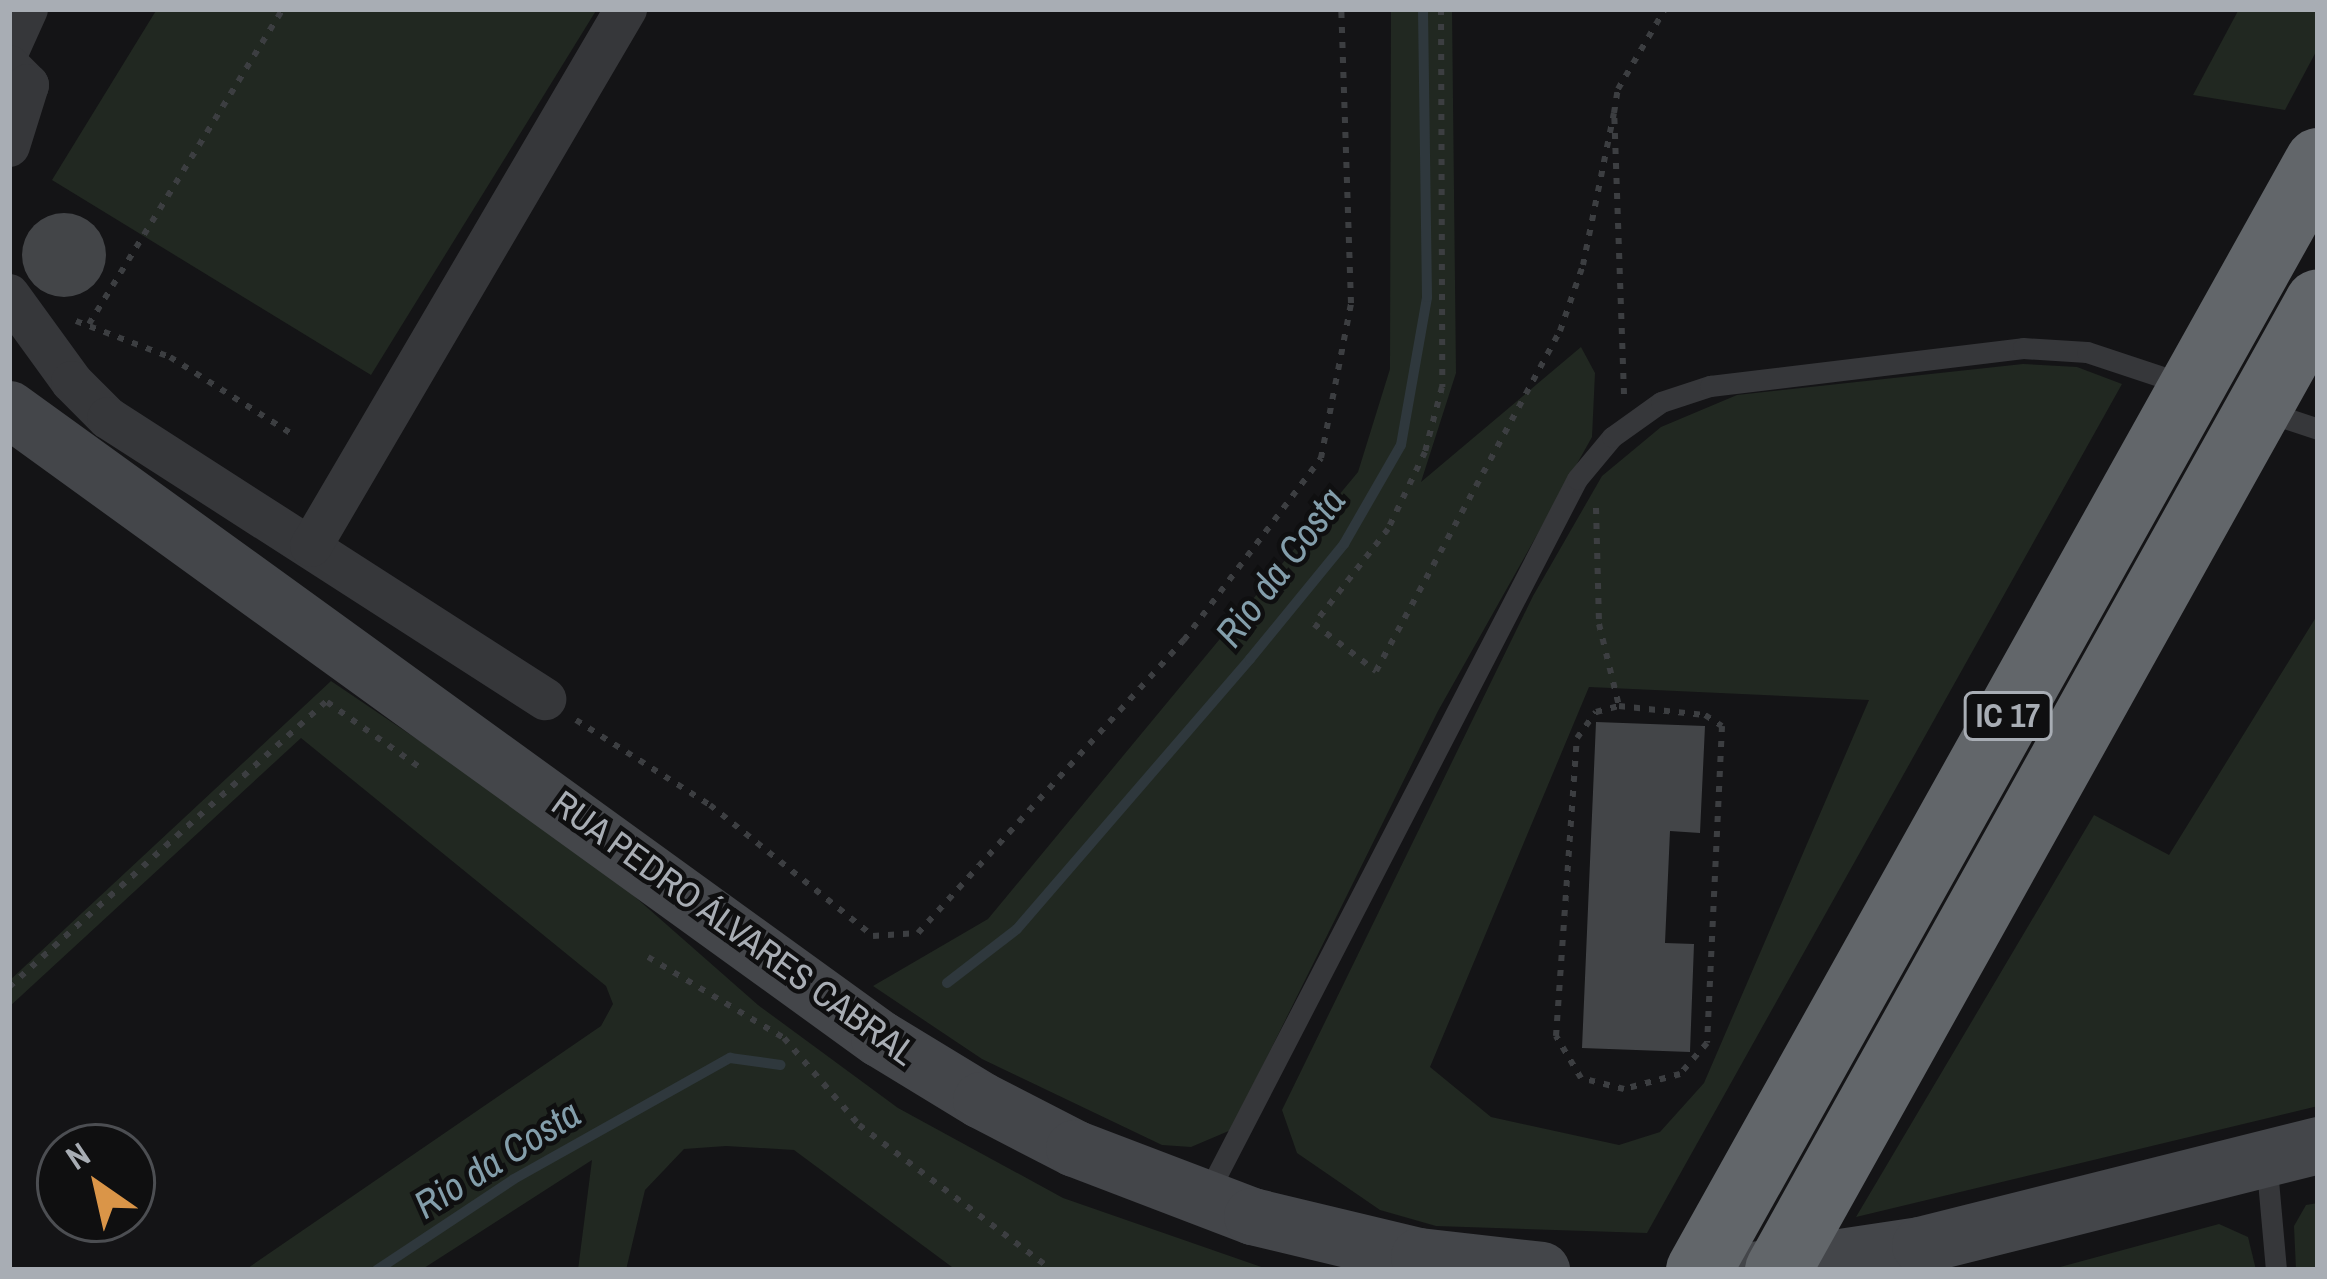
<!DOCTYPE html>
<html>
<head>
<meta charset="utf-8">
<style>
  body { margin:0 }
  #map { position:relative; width:2327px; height:1279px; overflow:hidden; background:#141416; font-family:"Archivo Narrow",sans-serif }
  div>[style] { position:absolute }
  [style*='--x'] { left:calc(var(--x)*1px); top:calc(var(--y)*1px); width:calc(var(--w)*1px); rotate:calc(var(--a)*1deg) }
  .green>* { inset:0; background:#212821 }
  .stream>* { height:10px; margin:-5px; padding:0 5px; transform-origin:5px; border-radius:5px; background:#2f383d }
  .building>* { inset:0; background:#434548 }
  .round { border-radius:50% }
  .path>* { height:6px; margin-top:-3px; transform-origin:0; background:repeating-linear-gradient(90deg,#3c3e41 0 6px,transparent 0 15px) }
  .lane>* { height:21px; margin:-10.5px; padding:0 10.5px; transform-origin:10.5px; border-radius:10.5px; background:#36373a }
  .street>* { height:42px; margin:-21px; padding:0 21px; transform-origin:21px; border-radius:21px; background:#36373a }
  .secondary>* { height:57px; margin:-28.5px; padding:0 28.5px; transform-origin:28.5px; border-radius:28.5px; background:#44464a }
  .highway>* { height:66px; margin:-33px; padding:0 33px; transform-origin:33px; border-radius:33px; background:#62666a }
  span { translate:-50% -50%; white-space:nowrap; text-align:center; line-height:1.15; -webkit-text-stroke:9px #0f0f10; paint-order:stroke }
  .shield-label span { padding:3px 9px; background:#0f0f10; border:3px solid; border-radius:9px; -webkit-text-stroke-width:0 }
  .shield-label { font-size:33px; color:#a8adb4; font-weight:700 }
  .street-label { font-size:36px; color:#a8adb4 }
  .water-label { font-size:39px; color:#839eab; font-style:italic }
  .frame { position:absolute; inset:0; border:12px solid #a8adb4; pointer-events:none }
  .north { position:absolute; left:36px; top:1123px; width:120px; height:120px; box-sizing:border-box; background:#0f0f10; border:3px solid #4c4e52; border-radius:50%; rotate:326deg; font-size:33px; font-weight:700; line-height:48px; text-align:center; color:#a8adb4 }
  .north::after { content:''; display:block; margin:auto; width:42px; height:54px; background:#da9548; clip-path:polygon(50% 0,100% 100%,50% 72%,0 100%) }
</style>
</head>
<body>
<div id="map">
  <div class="green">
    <i style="clip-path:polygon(157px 9px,597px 9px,371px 375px,52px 180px)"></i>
    <i style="clip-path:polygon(1391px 9px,1452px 9px,1456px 373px,1421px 482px,1581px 347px,1595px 373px,1592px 437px,1438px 711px,1231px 1130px,1191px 1147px,1162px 1145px,982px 1059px,873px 986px,988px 919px,1358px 472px,1390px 369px)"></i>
    <i style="clip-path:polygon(2239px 9px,2318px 9px,2318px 48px,2285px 110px,2193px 95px)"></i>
    <i style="clip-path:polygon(evenodd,2023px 364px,2077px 367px,2122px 384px,1647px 1233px,1436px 1226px,1380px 1210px,1297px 1153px,1282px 1110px,1533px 596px,1602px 476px,1661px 427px,1737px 395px,2023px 364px,1589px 687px,1869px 700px,1704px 1083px,1660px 1132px,1619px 1145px,1491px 1117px,1430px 1067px,1589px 687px)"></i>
    <i style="clip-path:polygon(2318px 614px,2318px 1106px,1856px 1217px,2094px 815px,2169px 855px)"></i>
    <i style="clip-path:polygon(331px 681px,584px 852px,758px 1005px,898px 1108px,1063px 1198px,1270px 1270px,956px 1270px,794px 1150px,726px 1146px,684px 1149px,645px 1190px,626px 1270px,578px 1270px,592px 1160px,421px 1270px,245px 1270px,601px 1026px,613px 1004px,606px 986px,301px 738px,9px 1007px,9px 981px)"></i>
    <i style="clip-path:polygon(2318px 1203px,2318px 1270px,2296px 1270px,2294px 1226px,2306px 1205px)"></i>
    <i style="clip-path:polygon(2219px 1224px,2248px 1237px,2256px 1270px,2049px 1270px)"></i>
  </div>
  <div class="stream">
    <i style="--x:947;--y:983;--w:88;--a:-37.6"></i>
    <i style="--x:1017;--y:929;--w:357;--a:-49.2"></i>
    <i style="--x:1250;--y:659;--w:149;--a:-50.7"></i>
    <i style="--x:1344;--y:544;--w:114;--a:-60.1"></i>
    <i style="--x:1401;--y:445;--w:150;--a:-80"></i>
    <i style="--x:1427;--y:297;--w:288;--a:-90.8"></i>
    <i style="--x:377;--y:1270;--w:164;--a:-33.6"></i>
    <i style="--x:514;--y:1179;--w:248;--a:-29.3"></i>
    <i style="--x:730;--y:1058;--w:51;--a:7.8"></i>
  </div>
  <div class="building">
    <i class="round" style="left:22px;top:213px;width:84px;height:84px"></i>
    <i style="clip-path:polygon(1596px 722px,1705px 726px,1700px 833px,1670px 831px,1665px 943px,1694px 944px,1690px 1052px,1582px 1048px)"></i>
  </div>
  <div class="path">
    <i style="--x:1441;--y:9;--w:378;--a:89.8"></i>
    <i style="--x:1442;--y:387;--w:67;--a:104.7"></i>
    <i style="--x:1425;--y:452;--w:85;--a:115.7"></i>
    <i style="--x:1388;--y:529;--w:120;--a:127.9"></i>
    <i style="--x:1314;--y:624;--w:78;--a:37.2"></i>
    <i style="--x:1376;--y:671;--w:387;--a:-61.6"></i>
    <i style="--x:1560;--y:331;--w:70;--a:-70.8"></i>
    <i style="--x:1583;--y:265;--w:155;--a:-78.5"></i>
    <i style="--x:76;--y:321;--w:101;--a:21"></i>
    <i style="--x:170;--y:357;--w:148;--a:32.3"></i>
    <i style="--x:89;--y:324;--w:370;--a:-58.4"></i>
    <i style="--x:1624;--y:394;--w:281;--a:-92"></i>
    <i style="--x:1614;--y:113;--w:24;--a:-81"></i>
    <i style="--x:1618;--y:89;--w:93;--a:-59.6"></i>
    <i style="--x:1596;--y:508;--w:116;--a:88.5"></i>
    <i style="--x:1599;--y:624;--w:84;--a:76.3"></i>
    <i style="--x:327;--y:702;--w:113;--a:35.2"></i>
    <i style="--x:1619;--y:706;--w:86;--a:6"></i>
    <i style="--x:1705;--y:715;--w:20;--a:33"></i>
    <i style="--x:1722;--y:726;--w:317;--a:92.7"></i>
    <i style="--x:1707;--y:1043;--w:41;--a:131.1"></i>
    <i style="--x:1680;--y:1074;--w:58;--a:165"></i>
    <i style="--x:1624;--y:1089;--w:44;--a:-165.7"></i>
    <i style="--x:1581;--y:1078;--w:49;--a:-120.8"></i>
    <i style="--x:1556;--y:1036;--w:299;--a:-86"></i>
    <i style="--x:1577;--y:738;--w:32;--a:-54"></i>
    <i style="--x:1596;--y:712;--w:24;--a:-15"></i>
    <i style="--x:576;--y:720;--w:159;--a:32.4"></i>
    <i style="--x:710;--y:805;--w:209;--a:38.8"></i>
    <i style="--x:873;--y:936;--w:45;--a:-3.8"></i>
    <i style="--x:918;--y:933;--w:396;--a:-47.8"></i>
    <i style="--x:1184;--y:640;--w:228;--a:-53"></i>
    <i style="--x:1321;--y:458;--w:158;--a:-79"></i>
    <i style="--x:1351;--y:303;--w:294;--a:-91.9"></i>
    <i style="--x:648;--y:957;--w:158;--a:30.8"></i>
    <i style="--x:784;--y:1038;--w:115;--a:49.2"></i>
    <i style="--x:859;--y:1125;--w:241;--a:36.9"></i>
    <i style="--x:9;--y:987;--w:431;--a:-42"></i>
  </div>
  <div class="lane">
    <i style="--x:2267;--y:412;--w:54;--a:18.4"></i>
    <i style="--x:2266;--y:1158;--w:112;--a:84.9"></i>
    <i style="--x:1207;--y:1194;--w:805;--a:-62.64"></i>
    <i style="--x:1577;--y:479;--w:55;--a:-50.2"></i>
    <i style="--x:1612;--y:437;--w:60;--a:-35.5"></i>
    <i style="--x:1661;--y:402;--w:52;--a:-18.1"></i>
    <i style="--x:1710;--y:386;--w:315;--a:-6.9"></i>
    <i style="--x:2023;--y:348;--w:64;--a:3.6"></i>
    <i style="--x:2087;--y:352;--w:104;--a:18.4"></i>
  </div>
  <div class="street">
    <i style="--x:9;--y:49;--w:44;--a:-65.8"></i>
    <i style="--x:9;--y:66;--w:27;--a:45"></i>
    <i style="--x:28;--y:85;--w:64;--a:107.3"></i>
    <i style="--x:9;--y:295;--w:107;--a:54.1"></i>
    <i style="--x:72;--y:382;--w:51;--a:45"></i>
    <i style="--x:108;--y:418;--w:520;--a:32.74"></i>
    <i style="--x:311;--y:546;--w:623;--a:-59.6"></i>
  </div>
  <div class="secondary">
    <i style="--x:9;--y:409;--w:1074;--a:35.87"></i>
    <i style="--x:879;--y:1038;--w:119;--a:31.3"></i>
    <i style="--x:981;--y:1100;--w:105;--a:27.3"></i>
    <i style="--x:1074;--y:1148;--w:191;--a:20.9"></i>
    <i style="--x:1252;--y:1216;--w:172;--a:13.5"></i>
    <i style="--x:1419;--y:1256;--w:123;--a:6.5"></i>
    <i style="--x:1753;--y:1270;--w:169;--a:-8.5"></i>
    <i style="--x:1920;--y:1245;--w:410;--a:-14.1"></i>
  </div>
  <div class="highway">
    <i style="--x:1699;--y:1270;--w:1270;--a:-60.83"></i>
    <i style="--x:1778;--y:1270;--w:1108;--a:-60.84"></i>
  </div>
  <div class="shield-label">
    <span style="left:2008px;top:716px">IC 17</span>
  </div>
  <div class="street-label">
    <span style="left:734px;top:928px;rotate:36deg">RUA PEDRO ÁLVARES CABRAL</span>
  </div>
  <div class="water-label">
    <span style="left:1280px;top:567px;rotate:-53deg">Rio da Costa</span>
    <span style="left:497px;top:1159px;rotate:-32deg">Rio da Costa</span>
  </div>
  <div class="frame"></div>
  <div class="north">N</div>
</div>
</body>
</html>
